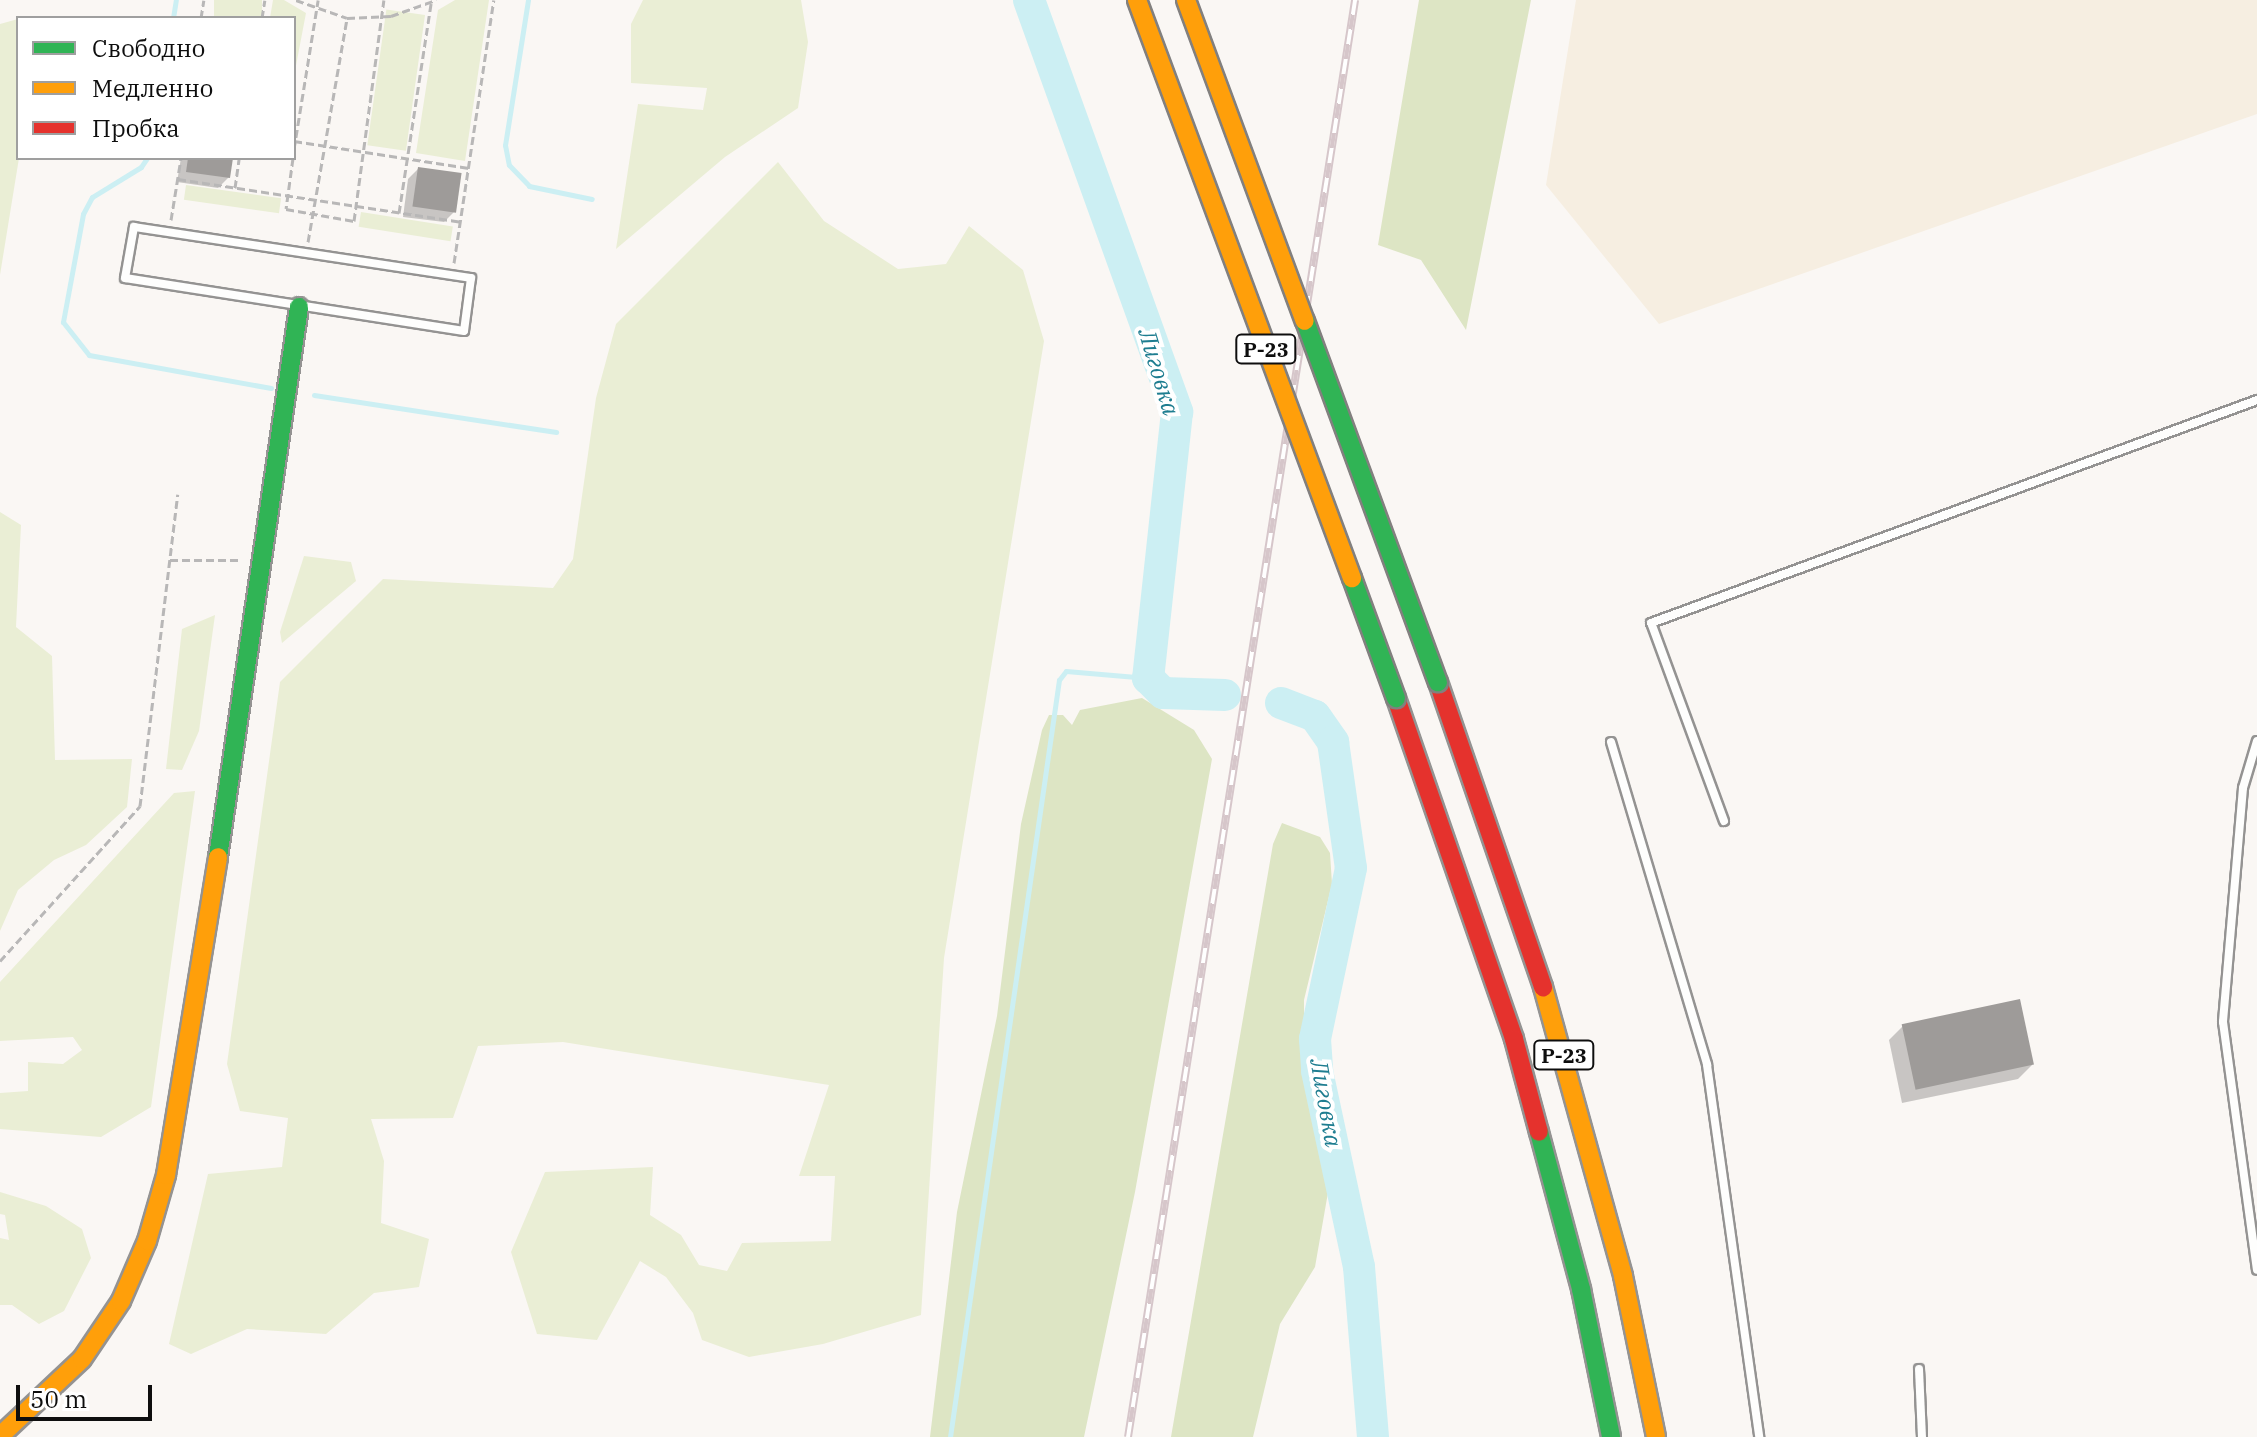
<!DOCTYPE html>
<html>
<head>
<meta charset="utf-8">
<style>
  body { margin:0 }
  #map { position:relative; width:2257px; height:1437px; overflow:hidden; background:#faf7f4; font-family:"IBM Plex Serif",serif }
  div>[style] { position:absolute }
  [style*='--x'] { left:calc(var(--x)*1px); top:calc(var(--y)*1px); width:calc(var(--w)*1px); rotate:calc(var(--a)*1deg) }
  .farmland>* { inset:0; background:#f6eee1 }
  .green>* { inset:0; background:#eaeed5; transform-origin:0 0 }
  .forest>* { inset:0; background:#dde5c4 }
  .shadow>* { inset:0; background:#0003 }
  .stream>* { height:5px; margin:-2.5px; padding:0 2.5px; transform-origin:2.5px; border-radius:2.5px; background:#cceff3 }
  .river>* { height:32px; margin:-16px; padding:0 16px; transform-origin:16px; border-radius:16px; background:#cceff3 }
  .building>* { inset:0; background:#9e9b99; transform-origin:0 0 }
  .path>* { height:3px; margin-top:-1.5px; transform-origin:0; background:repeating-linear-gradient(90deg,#b8b7b7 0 8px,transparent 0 12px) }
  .roads { filter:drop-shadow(2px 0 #949392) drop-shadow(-2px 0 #949392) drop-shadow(0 2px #949392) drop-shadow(0 -2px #949392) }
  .lane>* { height:8px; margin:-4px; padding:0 4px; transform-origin:4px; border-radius:4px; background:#fefefd }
  .fast>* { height:18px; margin:-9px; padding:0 9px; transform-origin:9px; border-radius:9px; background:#30b455 }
  .slow>* { height:18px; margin:-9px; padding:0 9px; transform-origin:9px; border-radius:9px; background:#ff9f0a }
  .jam>* { height:18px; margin:-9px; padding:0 9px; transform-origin:9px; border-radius:9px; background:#e5322d }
  .rail>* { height:8px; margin-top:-4px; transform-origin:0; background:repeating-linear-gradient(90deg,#fff 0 15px,#d6c6ca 0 30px); box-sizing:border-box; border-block:2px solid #d6c6ca }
  .bridges { filter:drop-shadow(2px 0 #82807f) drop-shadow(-2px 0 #82807f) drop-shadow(0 2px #82807f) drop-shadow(0 -2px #82807f) }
  .fast-bridge>* { height:18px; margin:-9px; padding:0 9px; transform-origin:9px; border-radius:9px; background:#30b455 }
  .slow-bridge>* { height:18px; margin:-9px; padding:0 9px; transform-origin:9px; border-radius:9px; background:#ff9f0a }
  span { translate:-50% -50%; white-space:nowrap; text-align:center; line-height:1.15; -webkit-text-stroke:8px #fff; paint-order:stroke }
  .shield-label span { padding:2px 6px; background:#fff; border:2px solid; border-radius:6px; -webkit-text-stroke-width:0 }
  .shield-label { font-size:20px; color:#0e0e0e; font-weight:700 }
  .water-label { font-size:24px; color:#1e7d90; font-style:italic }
  .legend { position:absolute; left:16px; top:16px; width:280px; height:144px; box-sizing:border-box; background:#fff; border:2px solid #9f9f9f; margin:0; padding:10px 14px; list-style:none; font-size:24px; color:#0e0e0e }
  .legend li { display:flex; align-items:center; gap:16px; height:40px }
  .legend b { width:40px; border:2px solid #9f9f9f }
  .scale { position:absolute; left:16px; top:1385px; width:136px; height:36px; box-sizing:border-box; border:4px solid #0e0e0e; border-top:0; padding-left:10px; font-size:24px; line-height:28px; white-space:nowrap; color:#0e0e0e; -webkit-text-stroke:6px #fff; paint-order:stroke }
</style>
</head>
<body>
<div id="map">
  <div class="farmland">
    <i style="clip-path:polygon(1576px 0,2257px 0,2257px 114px,1659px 324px,1546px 185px)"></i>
  </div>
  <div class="green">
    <i style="left:214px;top:0;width:48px;height:18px"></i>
    <i style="clip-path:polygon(273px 0,284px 0,306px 13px,294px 76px,294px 18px,270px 18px)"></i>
    <i style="clip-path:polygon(455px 0,489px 0,465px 161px,416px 153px,438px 10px)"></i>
    <i style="clip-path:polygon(643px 0,801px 0,808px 42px,798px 108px,725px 157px,616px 249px,638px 104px,703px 110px,707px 88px,631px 83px,631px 24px)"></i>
    <i style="left:425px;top:15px;width:137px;height:39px;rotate:98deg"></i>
    <i style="clip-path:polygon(18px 19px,19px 158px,0 275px,0 24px)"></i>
    <i style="clip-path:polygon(778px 162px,824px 221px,898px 269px,946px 264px,969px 226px,1023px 270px,1044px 341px,944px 958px,921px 1315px,823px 1344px,749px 1357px,702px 1340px,693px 1313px,666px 1277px,640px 1261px,597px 1340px,537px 1334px,511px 1252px,545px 1172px,653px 1167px,650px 1215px,681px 1235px,699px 1265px,727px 1271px,742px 1243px,831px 1241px,835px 1176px,799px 1176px,829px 1085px,563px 1042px,478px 1046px,453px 1118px,371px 1119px,384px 1161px,381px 1223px,429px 1239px,419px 1287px,374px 1293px,326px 1334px,247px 1329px,191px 1354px,169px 1344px,208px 1174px,282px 1167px,288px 1118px,240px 1111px,227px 1064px,280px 682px,383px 579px,553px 588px,573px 559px,596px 398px,616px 324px)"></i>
    <i style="left:186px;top:185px;width:96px;height:15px;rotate:8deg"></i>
    <i style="left:361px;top:212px;width:93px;height:15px;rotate:9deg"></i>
    <i style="clip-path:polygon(0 512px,21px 525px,16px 627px,52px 656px,55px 760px,132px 759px,127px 807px,86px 845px,54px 860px,18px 890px,0 931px)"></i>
    <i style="clip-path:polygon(304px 556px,351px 562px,356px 581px,282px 643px,280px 632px)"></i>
    <i style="clip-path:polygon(215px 615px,199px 731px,182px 770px,166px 769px,182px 629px)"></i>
    <i style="clip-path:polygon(195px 791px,151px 1107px,101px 1137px,0 1129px,0 1093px,28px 1091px,28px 1062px,63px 1064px,82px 1050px,73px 1037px,0 1041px,0 982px,174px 793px)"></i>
    <i style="clip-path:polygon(0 1192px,46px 1206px,82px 1229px,91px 1258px,64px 1311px,39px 1324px,12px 1305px,0 1305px,0 1238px,9px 1240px,5px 1215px,0 1214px)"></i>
  </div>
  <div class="forest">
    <i style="clip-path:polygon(1419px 0,1531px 0,1466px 330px,1421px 260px,1378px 245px)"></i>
    <i style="clip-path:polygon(1142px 698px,1194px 730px,1212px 759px,1135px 1192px,1084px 1437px,930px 1437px,957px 1212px,997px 1016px,1021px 824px,1042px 730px,1049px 715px,1063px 715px,1072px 725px,1080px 710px)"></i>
    <i style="clip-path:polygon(1282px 823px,1320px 837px,1330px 853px,1332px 884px,1304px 1000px,1304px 1054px,1330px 1181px,1315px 1267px,1280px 1324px,1253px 1437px,1171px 1437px,1273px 844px)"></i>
  </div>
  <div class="shadow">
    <i style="clip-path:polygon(181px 158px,231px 158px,229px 177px,218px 188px,177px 182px)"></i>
    <i style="clip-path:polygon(418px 169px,454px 212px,444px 222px,403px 217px,408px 179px)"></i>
    <i style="clip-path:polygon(1903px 1026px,2032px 1065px,2018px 1079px,1902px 1103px,1889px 1040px)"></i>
  </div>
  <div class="stream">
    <i style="--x:528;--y:0;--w:147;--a:99"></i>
    <i style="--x:505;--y:145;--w:20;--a:79"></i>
    <i style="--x:509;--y:165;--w:29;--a:46"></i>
    <i style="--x:529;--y:186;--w:64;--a:11.7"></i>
    <i style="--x:173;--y:18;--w:18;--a:-81"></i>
    <i style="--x:147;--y:158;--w:11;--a:124"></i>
    <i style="--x:141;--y:167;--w:57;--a:148.5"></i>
    <i style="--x:92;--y:197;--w:19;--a:118"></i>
    <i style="--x:83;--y:214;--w:110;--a:100.5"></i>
    <i style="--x:63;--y:322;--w:42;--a:51.8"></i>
    <i style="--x:89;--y:355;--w:185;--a:10.3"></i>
    <i style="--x:314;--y:395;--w:245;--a:8.7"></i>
    <i style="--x:950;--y:1437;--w:765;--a:-81.81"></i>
    <i style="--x:1059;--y:680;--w:11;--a:-52"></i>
    <i style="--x:1066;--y:671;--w:82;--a:4.9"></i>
  </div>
  <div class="river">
    <i style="--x:1029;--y:0;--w:438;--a:70.2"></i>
    <i style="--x:1177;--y:412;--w:268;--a:96.2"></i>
    <i style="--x:1148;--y:678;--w:21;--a:45"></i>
    <i style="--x:1163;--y:693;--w:62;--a:1.8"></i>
    <i style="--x:1281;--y:703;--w:36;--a:21"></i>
    <i style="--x:1315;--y:716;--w:32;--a:55"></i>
    <i style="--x:1333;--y:742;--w:127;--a:81.9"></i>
    <i style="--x:1351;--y:868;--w:175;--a:101.9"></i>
    <i style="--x:1315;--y:1039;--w:32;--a:86"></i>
    <i style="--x:1317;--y:1071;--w:200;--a:77.9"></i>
    <i style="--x:1359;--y:1267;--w:171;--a:85.3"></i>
  </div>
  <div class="building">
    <i style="clip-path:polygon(188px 158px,233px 158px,230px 178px,186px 172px)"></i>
    <i style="left:418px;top:167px;width:44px;height:40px;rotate:8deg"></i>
    <i style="left:2020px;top:999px;width:67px;height:121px;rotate:78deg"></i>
  </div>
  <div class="path">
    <i style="--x:296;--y:0;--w:54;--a:19.4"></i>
    <i style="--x:347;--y:18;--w:44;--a:-2.6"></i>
    <i style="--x:391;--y:16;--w:48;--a:-19.6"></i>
    <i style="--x:201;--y:18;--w:18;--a:-81"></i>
    <i style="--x:262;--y:18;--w:18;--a:-81"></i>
    <i style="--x:294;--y:141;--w:177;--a:8.8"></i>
    <i style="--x:294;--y:149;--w:151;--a:-80.8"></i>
    <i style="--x:293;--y:158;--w:51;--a:97.8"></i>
    <i style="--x:286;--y:209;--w:69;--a:10"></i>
    <i style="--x:354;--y:221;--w:223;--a:-82.3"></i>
    <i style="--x:178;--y:179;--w:286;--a:8.6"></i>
    <i style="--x:235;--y:188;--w:30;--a:-82"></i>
    <i style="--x:399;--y:213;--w:212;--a:-81.3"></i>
    <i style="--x:171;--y:220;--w:63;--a:-80.8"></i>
    <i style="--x:308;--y:242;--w:227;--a:-80.1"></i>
    <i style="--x:454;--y:263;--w:266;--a:-81.4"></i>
    <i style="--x:170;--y:560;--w:72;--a:0"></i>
    <i style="--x:0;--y:961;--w:209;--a:-47.9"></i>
    <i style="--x:140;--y:806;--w:314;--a:-83.1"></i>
  </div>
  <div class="roads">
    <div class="lane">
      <i style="--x:134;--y:227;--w:341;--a:8.6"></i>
      <i style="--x:471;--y:278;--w:53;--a:97.5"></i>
      <i style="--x:464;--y:331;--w:343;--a:-171.1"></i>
      <i style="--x:125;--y:278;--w:52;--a:-80"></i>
      <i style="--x:2257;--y:741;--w:49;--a:106.6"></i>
      <i style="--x:2243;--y:788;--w:235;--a:94.9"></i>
      <i style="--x:2223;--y:1022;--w:250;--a:82.2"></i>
      <i style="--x:1611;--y:742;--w:337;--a:73.4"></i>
      <i style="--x:1707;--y:1065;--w:376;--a:82"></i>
      <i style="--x:1724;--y:821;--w:211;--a:-110.2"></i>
      <i style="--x:1651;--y:623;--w:646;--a:-20.2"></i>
      <i style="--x:1919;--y:1369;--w:68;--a:87.5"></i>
    </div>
    <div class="fast">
      <i style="--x:218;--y:857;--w:556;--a:-81.62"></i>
      <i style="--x:1539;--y:1132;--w:163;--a:75"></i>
      <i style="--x:1581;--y:1289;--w:151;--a:78.5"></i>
    </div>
    <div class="slow">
      <i style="--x:1543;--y:987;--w:300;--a:74.5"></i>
      <i style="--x:1623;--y:1276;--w:164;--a:78.4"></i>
      <i style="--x:0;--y:1436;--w:112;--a:-43.2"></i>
      <i style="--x:82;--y:1359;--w:70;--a:-56.1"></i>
      <i style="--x:121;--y:1301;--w:65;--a:-66.6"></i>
      <i style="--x:147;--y:1241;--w:69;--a:-73.9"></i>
      <i style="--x:166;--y:1175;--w:322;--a:-80.7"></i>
    </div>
    <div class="jam">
      <i style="--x:1438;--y:682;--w:323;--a:71"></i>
      <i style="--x:1396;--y:698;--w:361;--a:70.9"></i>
      <i style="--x:1514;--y:1039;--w:96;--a:75"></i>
    </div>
  </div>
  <div class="rail">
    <i style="--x:1128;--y:1437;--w:1455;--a:-81.02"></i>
  </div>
  <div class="bridges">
    <div class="fast-bridge">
      <i style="--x:1305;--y:321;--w:385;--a:69.8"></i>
      <i style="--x:1352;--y:578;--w:128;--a:69.9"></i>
    </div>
    <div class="slow-bridge">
      <i style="--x:1137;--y:0;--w:617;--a:69.6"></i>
      <i style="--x:1186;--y:0;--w:342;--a:69.7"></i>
    </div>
  </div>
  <div class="shield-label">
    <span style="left:1266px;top:349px">Р-23</span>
    <span style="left:1564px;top:1055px">Р-23</span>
  </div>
  <div class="water-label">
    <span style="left:1159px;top:372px;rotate:73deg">Лиговка</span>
    <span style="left:1326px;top:1103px;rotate:80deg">Лиговка</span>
  </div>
  <ul class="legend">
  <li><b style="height:10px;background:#30b455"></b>Свободно</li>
  <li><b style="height:10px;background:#ff9f0a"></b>Медленно</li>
  <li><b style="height:10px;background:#e5322d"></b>Пробка</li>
  </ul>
  <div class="scale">50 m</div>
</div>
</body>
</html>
